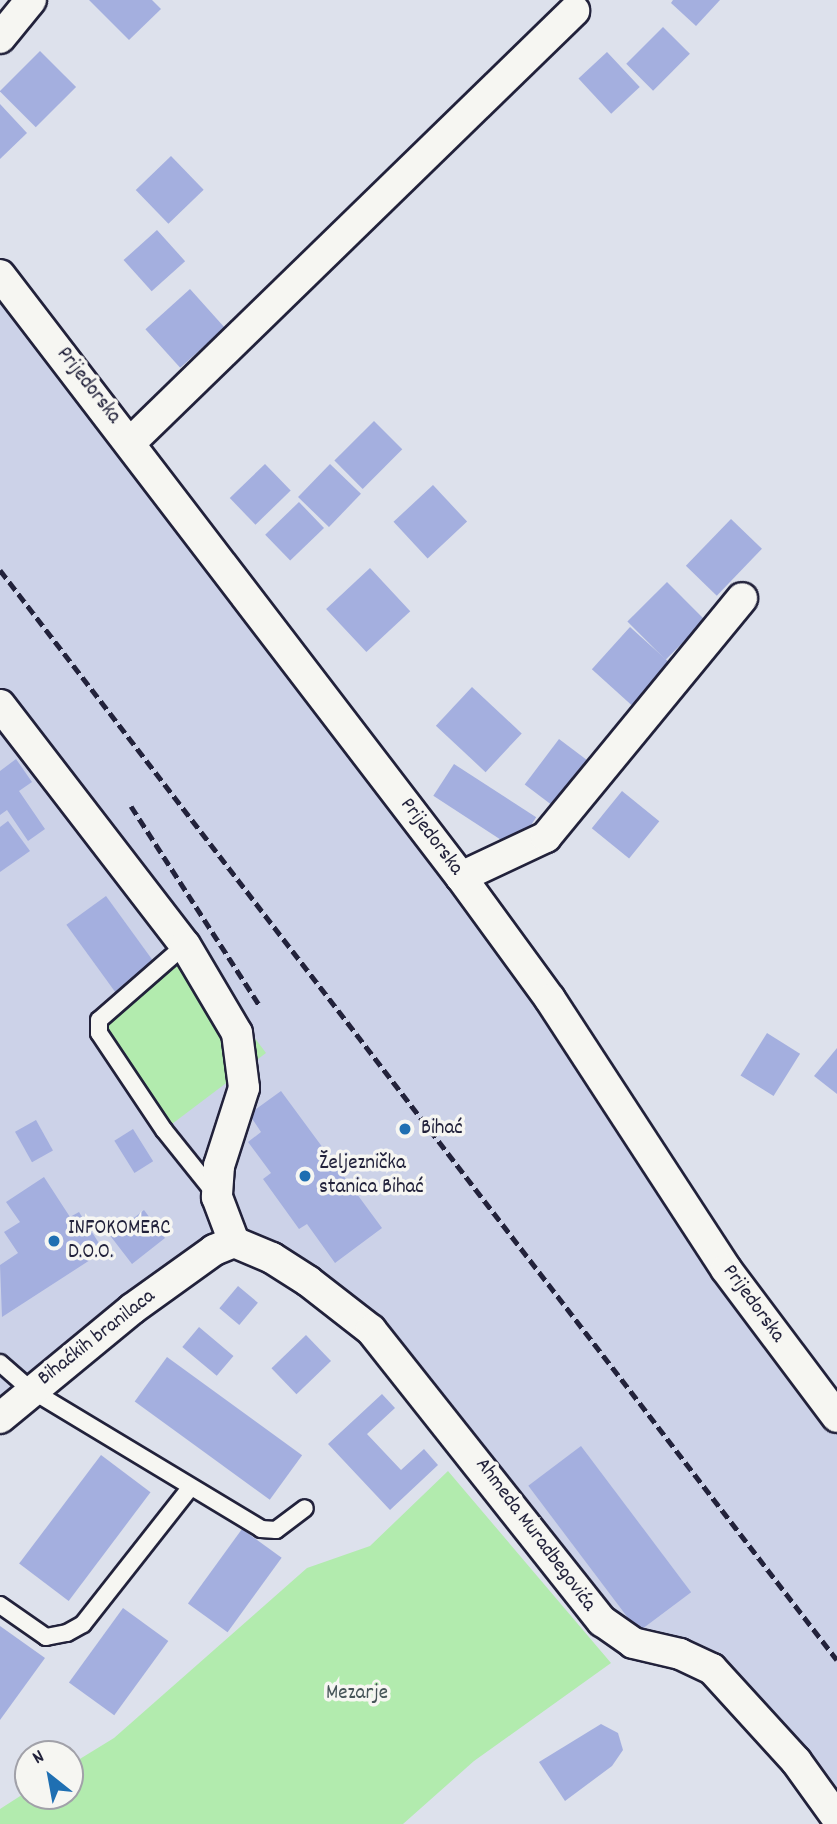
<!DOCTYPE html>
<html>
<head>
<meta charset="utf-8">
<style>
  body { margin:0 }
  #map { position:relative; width:837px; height:1824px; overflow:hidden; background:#dde1ec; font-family:Dekko,sans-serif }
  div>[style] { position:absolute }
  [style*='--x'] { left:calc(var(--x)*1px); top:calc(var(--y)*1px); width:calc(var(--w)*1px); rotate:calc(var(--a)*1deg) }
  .built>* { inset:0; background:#ccd2e8 }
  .green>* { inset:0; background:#b2ebae }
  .building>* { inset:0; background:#a4afdf; transform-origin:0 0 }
  .roads { filter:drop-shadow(2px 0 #22223b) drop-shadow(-2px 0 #22223b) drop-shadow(0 2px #22223b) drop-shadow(0 -2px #22223b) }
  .lane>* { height:16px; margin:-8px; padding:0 8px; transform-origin:8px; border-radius:8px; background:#f6f6f2 }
  .street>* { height:30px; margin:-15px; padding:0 15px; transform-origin:15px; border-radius:15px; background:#f6f6f2 }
  .rail>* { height:5px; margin-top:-2.5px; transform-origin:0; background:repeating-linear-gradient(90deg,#22223b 0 10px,transparent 0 15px) }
  .dots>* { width:19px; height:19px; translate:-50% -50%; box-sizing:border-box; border:4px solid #f6f6f2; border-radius:50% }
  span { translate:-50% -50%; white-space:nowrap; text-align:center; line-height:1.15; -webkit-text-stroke:7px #f6f6f2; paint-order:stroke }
  .street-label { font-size:21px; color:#22223b }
  .poi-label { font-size:21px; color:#22223b }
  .left { translate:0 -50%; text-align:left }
  .park-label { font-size:21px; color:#465458 }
  .north { position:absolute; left:14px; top:1740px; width:70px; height:70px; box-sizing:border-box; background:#f6f6f2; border:2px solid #a1a1a9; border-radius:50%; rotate:329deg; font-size:19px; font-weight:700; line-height:28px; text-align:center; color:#22223b }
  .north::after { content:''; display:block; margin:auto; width:24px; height:32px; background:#1f6fb2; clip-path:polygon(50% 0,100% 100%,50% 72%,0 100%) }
</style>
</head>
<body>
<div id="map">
  <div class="built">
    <i style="clip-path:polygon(0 275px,132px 441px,837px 1417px,837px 1818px,712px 1669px,633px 1643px,371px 1330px,234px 1242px,0 1418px)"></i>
  </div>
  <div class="green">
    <i style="clip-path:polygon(185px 945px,266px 1053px,164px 1130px,99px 1033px,115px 1005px)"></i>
    <i style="clip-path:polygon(448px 1471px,611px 1663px,474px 1761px,403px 1824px,0 1824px,0 1809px,28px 1791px,28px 1796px,70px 1796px,70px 1765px,114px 1738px,307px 1568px,370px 1546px)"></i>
  </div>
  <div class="building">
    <i style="clip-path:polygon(89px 0,152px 0,161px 9px,129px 40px)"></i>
    <i style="clip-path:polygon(673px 0,720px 0,696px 26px,671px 3px)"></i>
    <i style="left:663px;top:27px;width:38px;height:52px;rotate:45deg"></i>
    <i style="left:40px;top:51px;width:51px;height:57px;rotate:45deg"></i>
    <i style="left:607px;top:52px;width:48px;height:39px;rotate:47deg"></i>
    <i style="clip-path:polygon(0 104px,27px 133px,0 159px)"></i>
    <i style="left:171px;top:156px;width:47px;height:49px;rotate:46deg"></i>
    <i style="left:157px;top:230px;width:42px;height:45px;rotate:48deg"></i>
    <i style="left:190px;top:289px;width:52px;height:60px;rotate:48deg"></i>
    <i style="left:374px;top:421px;width:40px;height:56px;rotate:45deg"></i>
    <i style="left:265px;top:464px;width:37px;height:49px;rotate:46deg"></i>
    <i style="left:330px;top:464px;width:43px;height:46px;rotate:44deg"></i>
    <i style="left:433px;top:485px;width:50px;height:54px;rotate:47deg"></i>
    <i style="left:299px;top:502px;width:36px;height:47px;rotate:46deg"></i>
    <i style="left:731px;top:519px;width:43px;height:65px;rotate:44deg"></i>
    <i style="left:370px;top:568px;width:59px;height:60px;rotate:47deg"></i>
    <i style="left:667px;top:582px;width:54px;height:56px;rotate:45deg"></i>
    <i style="left:630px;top:627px;width:54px;height:57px;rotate:42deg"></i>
    <i style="left:472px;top:687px;width:68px;height:53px;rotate:43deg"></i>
    <i style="left:559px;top:739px;width:48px;height:57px;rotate:37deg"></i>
    <i style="clip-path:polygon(16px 759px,32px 782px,19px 791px,45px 829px,28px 841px,7px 810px,0 815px,0 771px)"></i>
    <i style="left:454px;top:764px;width:98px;height:38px;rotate:33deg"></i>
    <i style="left:622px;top:791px;width:48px;height:48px;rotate:39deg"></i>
    <i style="clip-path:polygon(8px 821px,30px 851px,0 872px,0 827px)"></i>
    <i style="left:106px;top:896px;width:84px;height:49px;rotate:54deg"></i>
    <i style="left:767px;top:1033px;width:39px;height:50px;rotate:32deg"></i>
    <i style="clip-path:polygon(837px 1048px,837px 1094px,814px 1076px)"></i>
    <i style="clip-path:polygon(281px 1091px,382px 1228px,335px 1263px,307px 1224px,299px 1229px,263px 1179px,271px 1173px,248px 1142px,261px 1132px,249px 1114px)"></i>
    <i style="left:36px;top:1120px;width:35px;height:24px;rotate:61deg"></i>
    <i style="left:133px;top:1129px;width:38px;height:22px;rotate:58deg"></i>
    <i style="clip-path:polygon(44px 1177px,70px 1217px,79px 1212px,104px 1251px,2px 1317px,0 1265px,18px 1253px,4px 1232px,20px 1222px,6px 1202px)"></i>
    <i style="clip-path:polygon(144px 1210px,165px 1238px,132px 1264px,105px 1229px,116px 1221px,121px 1228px)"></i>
    <i style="left:238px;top:1286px;width:26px;height:29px;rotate:40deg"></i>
    <i style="left:199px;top:1327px;width:45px;height:26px;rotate:40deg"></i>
    <i style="left:306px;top:1335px;width:36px;height:48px;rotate:46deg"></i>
    <i style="left:167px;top:1357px;width:167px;height:55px;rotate:36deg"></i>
    <i style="clip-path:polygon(382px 1394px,395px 1408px,367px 1434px,401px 1470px,424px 1449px,438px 1465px,390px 1510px,328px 1444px)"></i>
    <i style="left:581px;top:1446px;width:183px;height:66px;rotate:53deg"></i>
    <i style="left:101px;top:1455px;width:62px;height:136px;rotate:37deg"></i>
    <i style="left:242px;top:1529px;width:49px;height:92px;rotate:36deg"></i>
    <i style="left:123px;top:1608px;width:56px;height:92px;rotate:36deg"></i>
    <i style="clip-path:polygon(0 1626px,45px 1658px,0 1720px)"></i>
    <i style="clip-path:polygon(601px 1724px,618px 1733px,623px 1750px,612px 1766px,565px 1801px,539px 1762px)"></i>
  </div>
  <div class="roads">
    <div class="lane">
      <i style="--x:185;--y:945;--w:114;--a:138.9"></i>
      <i style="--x:99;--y:1020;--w:13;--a:90"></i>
      <i style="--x:99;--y:1033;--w:117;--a:56.2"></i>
      <i style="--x:164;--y:1130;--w:83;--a:51.3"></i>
      <i style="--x:0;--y:1363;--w:41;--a:41.1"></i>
      <i style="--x:31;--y:1390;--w:269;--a:31.1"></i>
      <i style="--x:261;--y:1529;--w:15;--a:4"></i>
      <i style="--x:276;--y:1530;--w:36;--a:-37"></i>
      <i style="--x:0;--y:1605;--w:56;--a:34.8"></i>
      <i style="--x:46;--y:1637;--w:21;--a:-11"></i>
      <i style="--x:67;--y:1633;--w:18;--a:-29"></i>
      <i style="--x:83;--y:1624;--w:173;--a:-51.8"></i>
    </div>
    <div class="street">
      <i style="--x:0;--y:38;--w:49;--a:-50.8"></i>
      <i style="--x:0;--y:275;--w:758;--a:52.56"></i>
      <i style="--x:461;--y:877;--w:151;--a:53.9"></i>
      <i style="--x:550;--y:999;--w:322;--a:56.9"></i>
      <i style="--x:726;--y:1269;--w:185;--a:53.1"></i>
      <i style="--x:132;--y:441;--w:617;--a:-44.21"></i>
      <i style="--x:0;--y:705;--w:303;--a:52.4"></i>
      <i style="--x:185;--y:945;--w:102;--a:59.4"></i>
      <i style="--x:237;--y:1033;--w:55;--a:82.7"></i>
      <i style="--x:244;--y:1088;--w:82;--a:107.8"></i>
      <i style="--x:219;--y:1166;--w:31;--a:94"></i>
      <i style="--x:217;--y:1197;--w:48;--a:69.3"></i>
      <i style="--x:461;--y:877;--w:94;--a:-25.2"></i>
      <i style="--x:546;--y:837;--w:309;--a:-50.6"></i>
      <i style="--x:234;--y:1242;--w:41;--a:22.8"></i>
      <i style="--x:272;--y:1258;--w:43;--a:32.6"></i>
      <i style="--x:308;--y:1281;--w:80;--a:37.9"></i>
      <i style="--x:371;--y:1330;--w:372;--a:51.6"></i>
      <i style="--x:602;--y:1621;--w:38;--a:35"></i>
      <i style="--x:633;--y:1643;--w:48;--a:13.2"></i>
      <i style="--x:680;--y:1654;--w:35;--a:25"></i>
      <i style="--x:712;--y:1669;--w:125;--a:47.6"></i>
      <i style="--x:796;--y:1761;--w:70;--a:54.3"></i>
      <i style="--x:0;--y:1418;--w:171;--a:-39.5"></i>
      <i style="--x:132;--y:1309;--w:101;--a:-35.7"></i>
      <i style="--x:214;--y:1250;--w:22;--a:-22"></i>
    </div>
  </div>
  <div class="rail">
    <i style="--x:0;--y:570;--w:1374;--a:52.48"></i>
    <i style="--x:131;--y:806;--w:238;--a:57.2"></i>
  </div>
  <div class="dots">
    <i style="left:405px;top:1129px;background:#1f6fb2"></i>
    <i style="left:305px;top:1176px;background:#1f6fb2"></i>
    <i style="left:54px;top:1241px;background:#1f6fb2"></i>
  </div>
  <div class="street-label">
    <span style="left:88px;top:386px;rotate:52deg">Prijedorska</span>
    <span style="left:431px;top:837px;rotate:53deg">Prijedorska</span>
    <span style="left:753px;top:1304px;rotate:54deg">Prijedorska</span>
    <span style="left:97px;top:1338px;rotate:-38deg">Bihaćkih branilaca</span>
    <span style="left:535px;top:1535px;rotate:53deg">Ahmeda Muradbegovića</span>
  </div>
  <div class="poi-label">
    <span class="left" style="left:421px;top:1129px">Bihać</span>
    <span class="left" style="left:319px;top:1176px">Željeznička<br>stanica Bihać</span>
    <span class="left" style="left:68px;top:1241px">INFOKOMERC<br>D.O.O.</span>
  </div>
  <div class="park-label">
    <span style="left:357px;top:1694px">Mezarje</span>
  </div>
  <div class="north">N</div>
</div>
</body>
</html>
